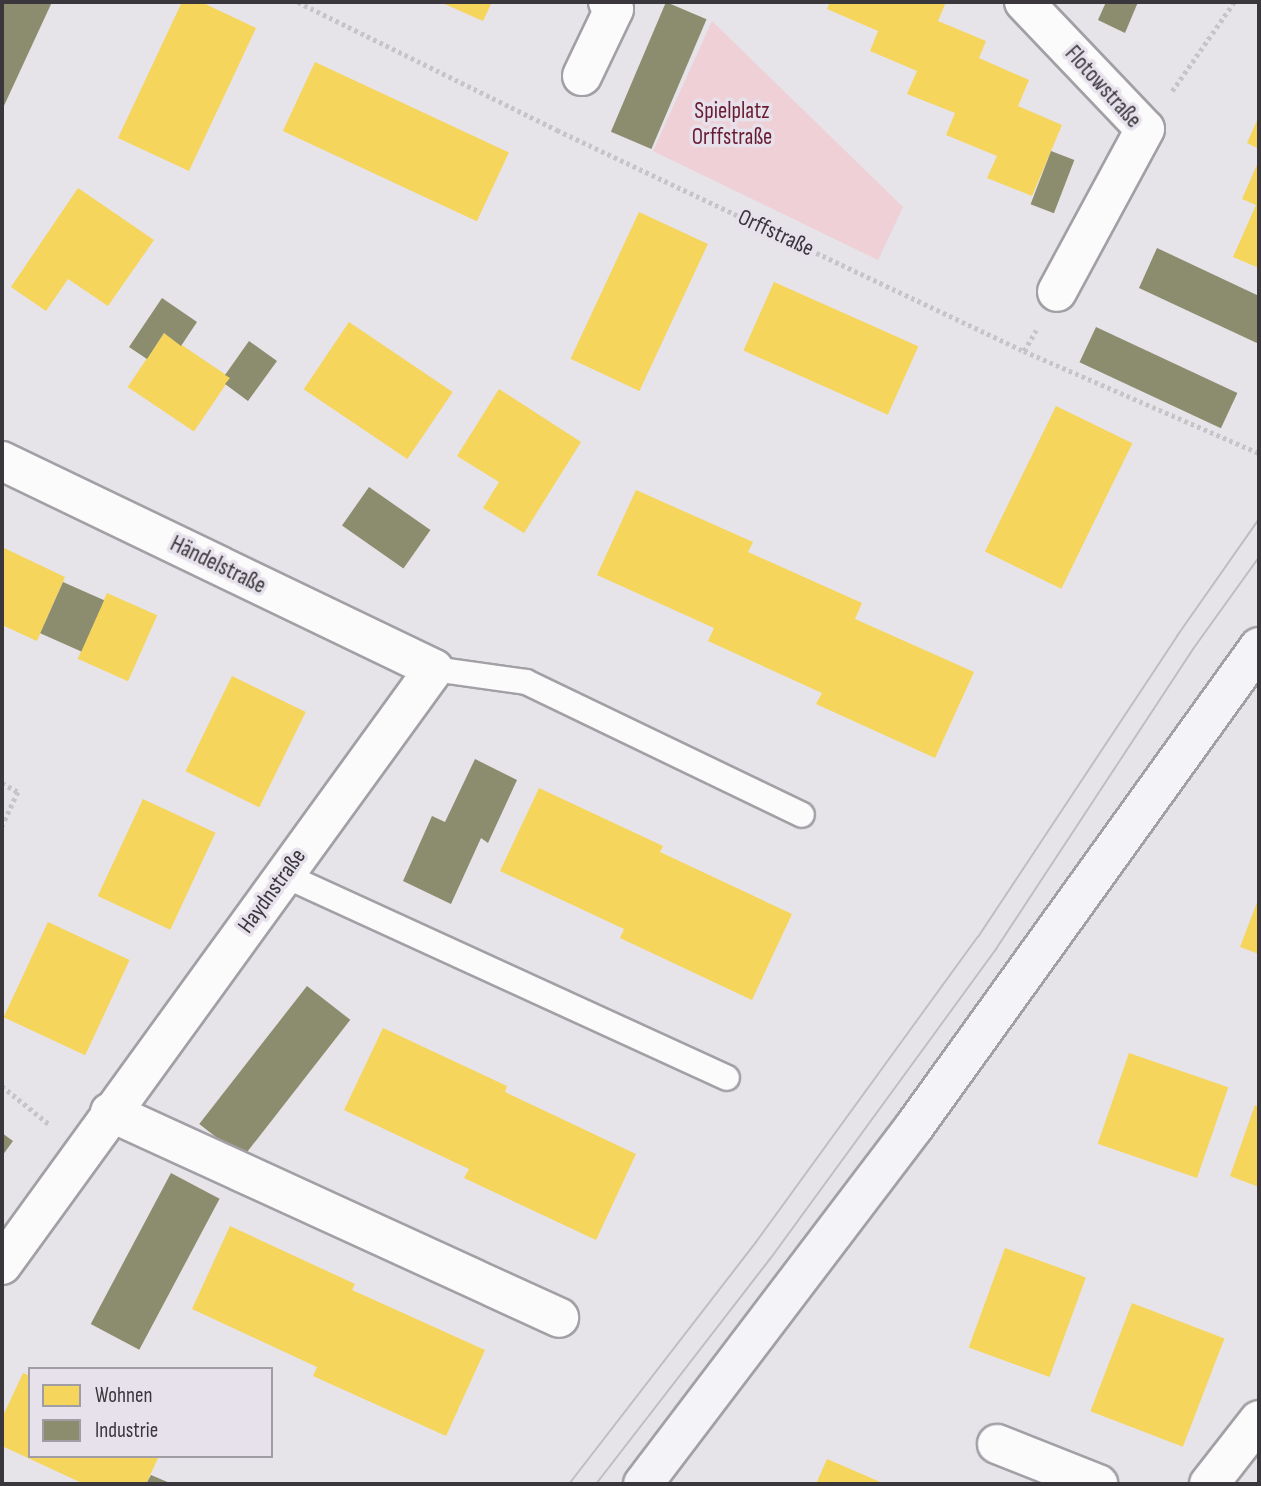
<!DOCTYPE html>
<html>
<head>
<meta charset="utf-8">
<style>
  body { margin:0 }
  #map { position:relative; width:1261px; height:1486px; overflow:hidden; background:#e6e3e9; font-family:"Sofia Sans Condensed",sans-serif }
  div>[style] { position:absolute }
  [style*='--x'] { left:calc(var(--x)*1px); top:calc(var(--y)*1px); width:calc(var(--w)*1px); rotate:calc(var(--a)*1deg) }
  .green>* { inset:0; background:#efd0d7 }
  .homes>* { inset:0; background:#f6d55c; transform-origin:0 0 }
  .industry>* { inset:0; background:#8c8c6e; transform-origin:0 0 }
  .path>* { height:4.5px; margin-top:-2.25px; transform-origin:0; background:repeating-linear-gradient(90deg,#c5c4c7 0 3.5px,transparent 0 7px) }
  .roads { filter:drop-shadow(2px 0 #a2a0a5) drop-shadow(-2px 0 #a2a0a5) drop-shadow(0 2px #a2a0a5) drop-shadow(0 -2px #a2a0a5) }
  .service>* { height:24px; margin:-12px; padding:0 12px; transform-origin:12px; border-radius:12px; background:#fbfbfc }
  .minor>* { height:38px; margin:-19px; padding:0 19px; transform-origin:19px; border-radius:19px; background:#fbfbfc }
  .secondary>* { height:38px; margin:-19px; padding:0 19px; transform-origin:19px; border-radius:19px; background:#f4f4f8 }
  .tram>* { height:2px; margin:-1px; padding:0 1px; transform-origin:1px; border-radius:1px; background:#bebebe }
  span { translate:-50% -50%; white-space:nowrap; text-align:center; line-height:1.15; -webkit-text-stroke:7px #e6e1eb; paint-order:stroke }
  .street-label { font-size:23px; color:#39373b }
  .park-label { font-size:23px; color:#691b31 }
  .frame { position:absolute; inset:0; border:4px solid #39373b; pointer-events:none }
  .legend { position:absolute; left:28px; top:1367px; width:245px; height:91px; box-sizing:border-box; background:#e6e1eb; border:2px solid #a19da5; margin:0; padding:9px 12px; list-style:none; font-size:21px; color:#39373b }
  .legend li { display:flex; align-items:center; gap:14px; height:35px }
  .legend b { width:35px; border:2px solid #a19da5 }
</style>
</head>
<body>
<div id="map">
  <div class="green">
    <i style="clip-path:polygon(712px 21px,903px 207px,878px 260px,653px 151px)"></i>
  </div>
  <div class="homes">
    <i style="clip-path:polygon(182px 2px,201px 2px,256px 28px,189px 171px,118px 138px)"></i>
    <i style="clip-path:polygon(440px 2px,492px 2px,483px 21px)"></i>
    <i style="clip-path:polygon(830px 2px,946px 2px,938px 21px,986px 41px,979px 58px,1029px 80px,1018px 106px,1062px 125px,1032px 196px,987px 178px,997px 156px,946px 135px,955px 113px,907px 94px,917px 71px,870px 51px,878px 31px,827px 9px)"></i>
    <i style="left:315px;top:62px;width:214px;height:76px;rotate:25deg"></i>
    <i style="clip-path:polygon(1259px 116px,1259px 149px,1247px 143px)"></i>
    <i style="clip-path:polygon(1259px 160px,1259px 268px,1233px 257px,1256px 205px,1242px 199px)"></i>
    <i style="clip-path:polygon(78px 188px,154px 240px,108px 306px,68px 279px,46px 311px,11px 287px)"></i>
    <i style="left:639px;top:212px;width:76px;height:162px;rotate:25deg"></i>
    <i style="left:774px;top:282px;width:158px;height:75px;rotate:24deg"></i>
    <i style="left:349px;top:322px;width:125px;height:81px;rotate:34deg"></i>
    <i style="left:164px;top:333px;width:80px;height:65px;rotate:34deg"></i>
    <i style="clip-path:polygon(499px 389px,581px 442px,524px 533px,483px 508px,499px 482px,457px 456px)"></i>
    <i style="left:1056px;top:406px;width:85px;height:162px;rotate:26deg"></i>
    <i style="clip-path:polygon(636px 490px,753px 542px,748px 552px,862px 603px,855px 619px,974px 672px,935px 758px,816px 704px,822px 693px,708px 641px,714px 628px,597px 575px)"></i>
    <i style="clip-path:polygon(2px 547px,65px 577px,37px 641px,2px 625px)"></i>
    <i style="left:107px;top:593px;width:55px;height:72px;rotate:24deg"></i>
    <i style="left:232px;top:676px;width:82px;height:106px;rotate:26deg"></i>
    <i style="clip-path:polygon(539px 788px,663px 846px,660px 852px,792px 914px,752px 1000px,620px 938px,624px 929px,500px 871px)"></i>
    <i style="left:143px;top:799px;width:80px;height:107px;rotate:25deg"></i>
    <i style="clip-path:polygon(1259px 897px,1259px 954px,1240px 947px)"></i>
    <i style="left:48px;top:922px;width:90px;height:105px;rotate:25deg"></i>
    <i style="clip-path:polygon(383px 1028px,507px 1086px,505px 1092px,636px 1154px,596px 1240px,464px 1178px,469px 1169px,344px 1110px)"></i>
    <i style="left:1129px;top:1053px;width:105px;height:96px;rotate:19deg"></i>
    <i style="clip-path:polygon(1255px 1105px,1259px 1107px,1259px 1187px,1230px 1176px)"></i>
    <i style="clip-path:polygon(230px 1226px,355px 1284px,352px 1290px,485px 1350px,446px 1436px,313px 1376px,317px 1367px,192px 1309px)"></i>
    <i style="left:1005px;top:1248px;width:86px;height:106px;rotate:20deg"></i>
    <i style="left:1132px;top:1303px;width:99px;height:116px;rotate:21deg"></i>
    <i style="clip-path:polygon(23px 1373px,30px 1376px,30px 1456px,159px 1456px,146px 1484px,84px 1484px,2px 1446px,2px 1418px)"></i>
    <i style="clip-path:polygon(827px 1459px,885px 1484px,816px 1484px)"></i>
  </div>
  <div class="industry">
    <i style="clip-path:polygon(4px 2px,52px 2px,2px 110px,2px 7px)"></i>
    <i style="left:666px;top:2px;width:44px;height:141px;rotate:23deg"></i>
    <i style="clip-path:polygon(1106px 2px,1138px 2px,1125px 33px,1098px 20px)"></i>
    <i style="left:1051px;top:151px;width:25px;height:57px;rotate:21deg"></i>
    <i style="clip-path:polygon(1157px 248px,1259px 296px,1259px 344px,1139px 288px)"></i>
    <i style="clip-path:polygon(162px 298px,197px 322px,181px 346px,164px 333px,147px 359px,129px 347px)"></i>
    <i style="left:1096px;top:327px;width:156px;height:39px;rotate:25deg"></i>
    <i style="clip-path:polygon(249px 341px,277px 361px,248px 401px,225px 384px,230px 378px,225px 375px)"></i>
    <i style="left:369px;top:487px;width:75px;height:47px;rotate:35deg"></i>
    <i style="left:63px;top:582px;width:45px;height:56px;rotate:24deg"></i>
    <i style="clip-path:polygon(475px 759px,517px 780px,488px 843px,481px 838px,451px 904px,403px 881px,432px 816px,445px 822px)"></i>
    <i style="left:307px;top:986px;width:55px;height:175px;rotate:38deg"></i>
    <i style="clip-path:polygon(2px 1133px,13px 1141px,2px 1156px)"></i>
    <i style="left:171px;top:1173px;width:55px;height:171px;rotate:28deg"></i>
    <i style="clip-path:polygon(151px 1475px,172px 1484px,146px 1484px)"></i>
  </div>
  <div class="path">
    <i style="--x:298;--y:2;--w:289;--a:26.3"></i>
    <i style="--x:557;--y:130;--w:517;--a:25.33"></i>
    <i style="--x:1024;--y:351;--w:256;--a:23.5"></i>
    <i style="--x:1172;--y:91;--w:108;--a:-55.1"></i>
    <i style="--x:1024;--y:351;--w:24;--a:-60"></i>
    <i style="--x:2;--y:783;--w:18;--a:29"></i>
    <i style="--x:18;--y:792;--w:38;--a:115"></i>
    <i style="--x:2;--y:1086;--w:60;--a:39"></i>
  </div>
  <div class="roads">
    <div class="service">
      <i style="--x:434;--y:669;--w:93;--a:8"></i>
      <i style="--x:526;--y:682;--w:306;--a:25.7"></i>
      <i style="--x:284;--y:875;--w:487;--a:24.6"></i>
    </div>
    <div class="minor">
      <i style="--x:1024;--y:2;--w:175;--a:46.4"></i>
      <i style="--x:1145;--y:129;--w:185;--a:118.4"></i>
      <i style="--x:582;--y:76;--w:74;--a:-64.5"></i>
      <i style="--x:614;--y:9;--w:9;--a:-131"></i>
      <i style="--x:2;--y:461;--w:479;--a:25.7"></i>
      <i style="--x:434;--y:669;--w:736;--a:125.94"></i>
      <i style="--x:110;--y:1112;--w:494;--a:24.6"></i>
      <i style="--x:997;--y:1444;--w:109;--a:21.6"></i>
      <i style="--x:1209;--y:1484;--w:81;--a:-52"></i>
    </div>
    <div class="secondary">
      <i style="--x:643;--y:1484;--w:448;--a:-52.8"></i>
      <i style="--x:914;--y:1127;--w:591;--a:-54.29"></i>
    </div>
  </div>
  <div class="tram">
    <i style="--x:569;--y:1484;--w:306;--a:-52.3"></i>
    <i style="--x:756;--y:1242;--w:377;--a:-54"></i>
    <i style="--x:978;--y:937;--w:361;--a:-56.5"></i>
    <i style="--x:1177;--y:636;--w:143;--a:-55"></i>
    <i style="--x:596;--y:1484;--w:289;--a:-52.3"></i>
    <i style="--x:773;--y:1255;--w:379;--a:-53.9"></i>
    <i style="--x:996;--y:949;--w:359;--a:-56.7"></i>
    <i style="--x:1193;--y:649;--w:113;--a:-54.3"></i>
  </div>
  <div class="street-label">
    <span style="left:1103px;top:87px;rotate:48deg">Flotowstraße</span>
    <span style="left:776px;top:233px;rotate:25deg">Orffstraße</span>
    <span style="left:218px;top:565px;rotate:26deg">Händelstraße</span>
    <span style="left:272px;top:891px;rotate:-54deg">Haydnstraße</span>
  </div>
  <div class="park-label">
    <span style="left:732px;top:124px">Spielplatz<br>Orffstraße</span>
  </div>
  <div class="frame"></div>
  <ul class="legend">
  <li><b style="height:19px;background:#f6d55c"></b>Wohnen</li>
  <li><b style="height:19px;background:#8c8c6e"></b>Industrie</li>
  </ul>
</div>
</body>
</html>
